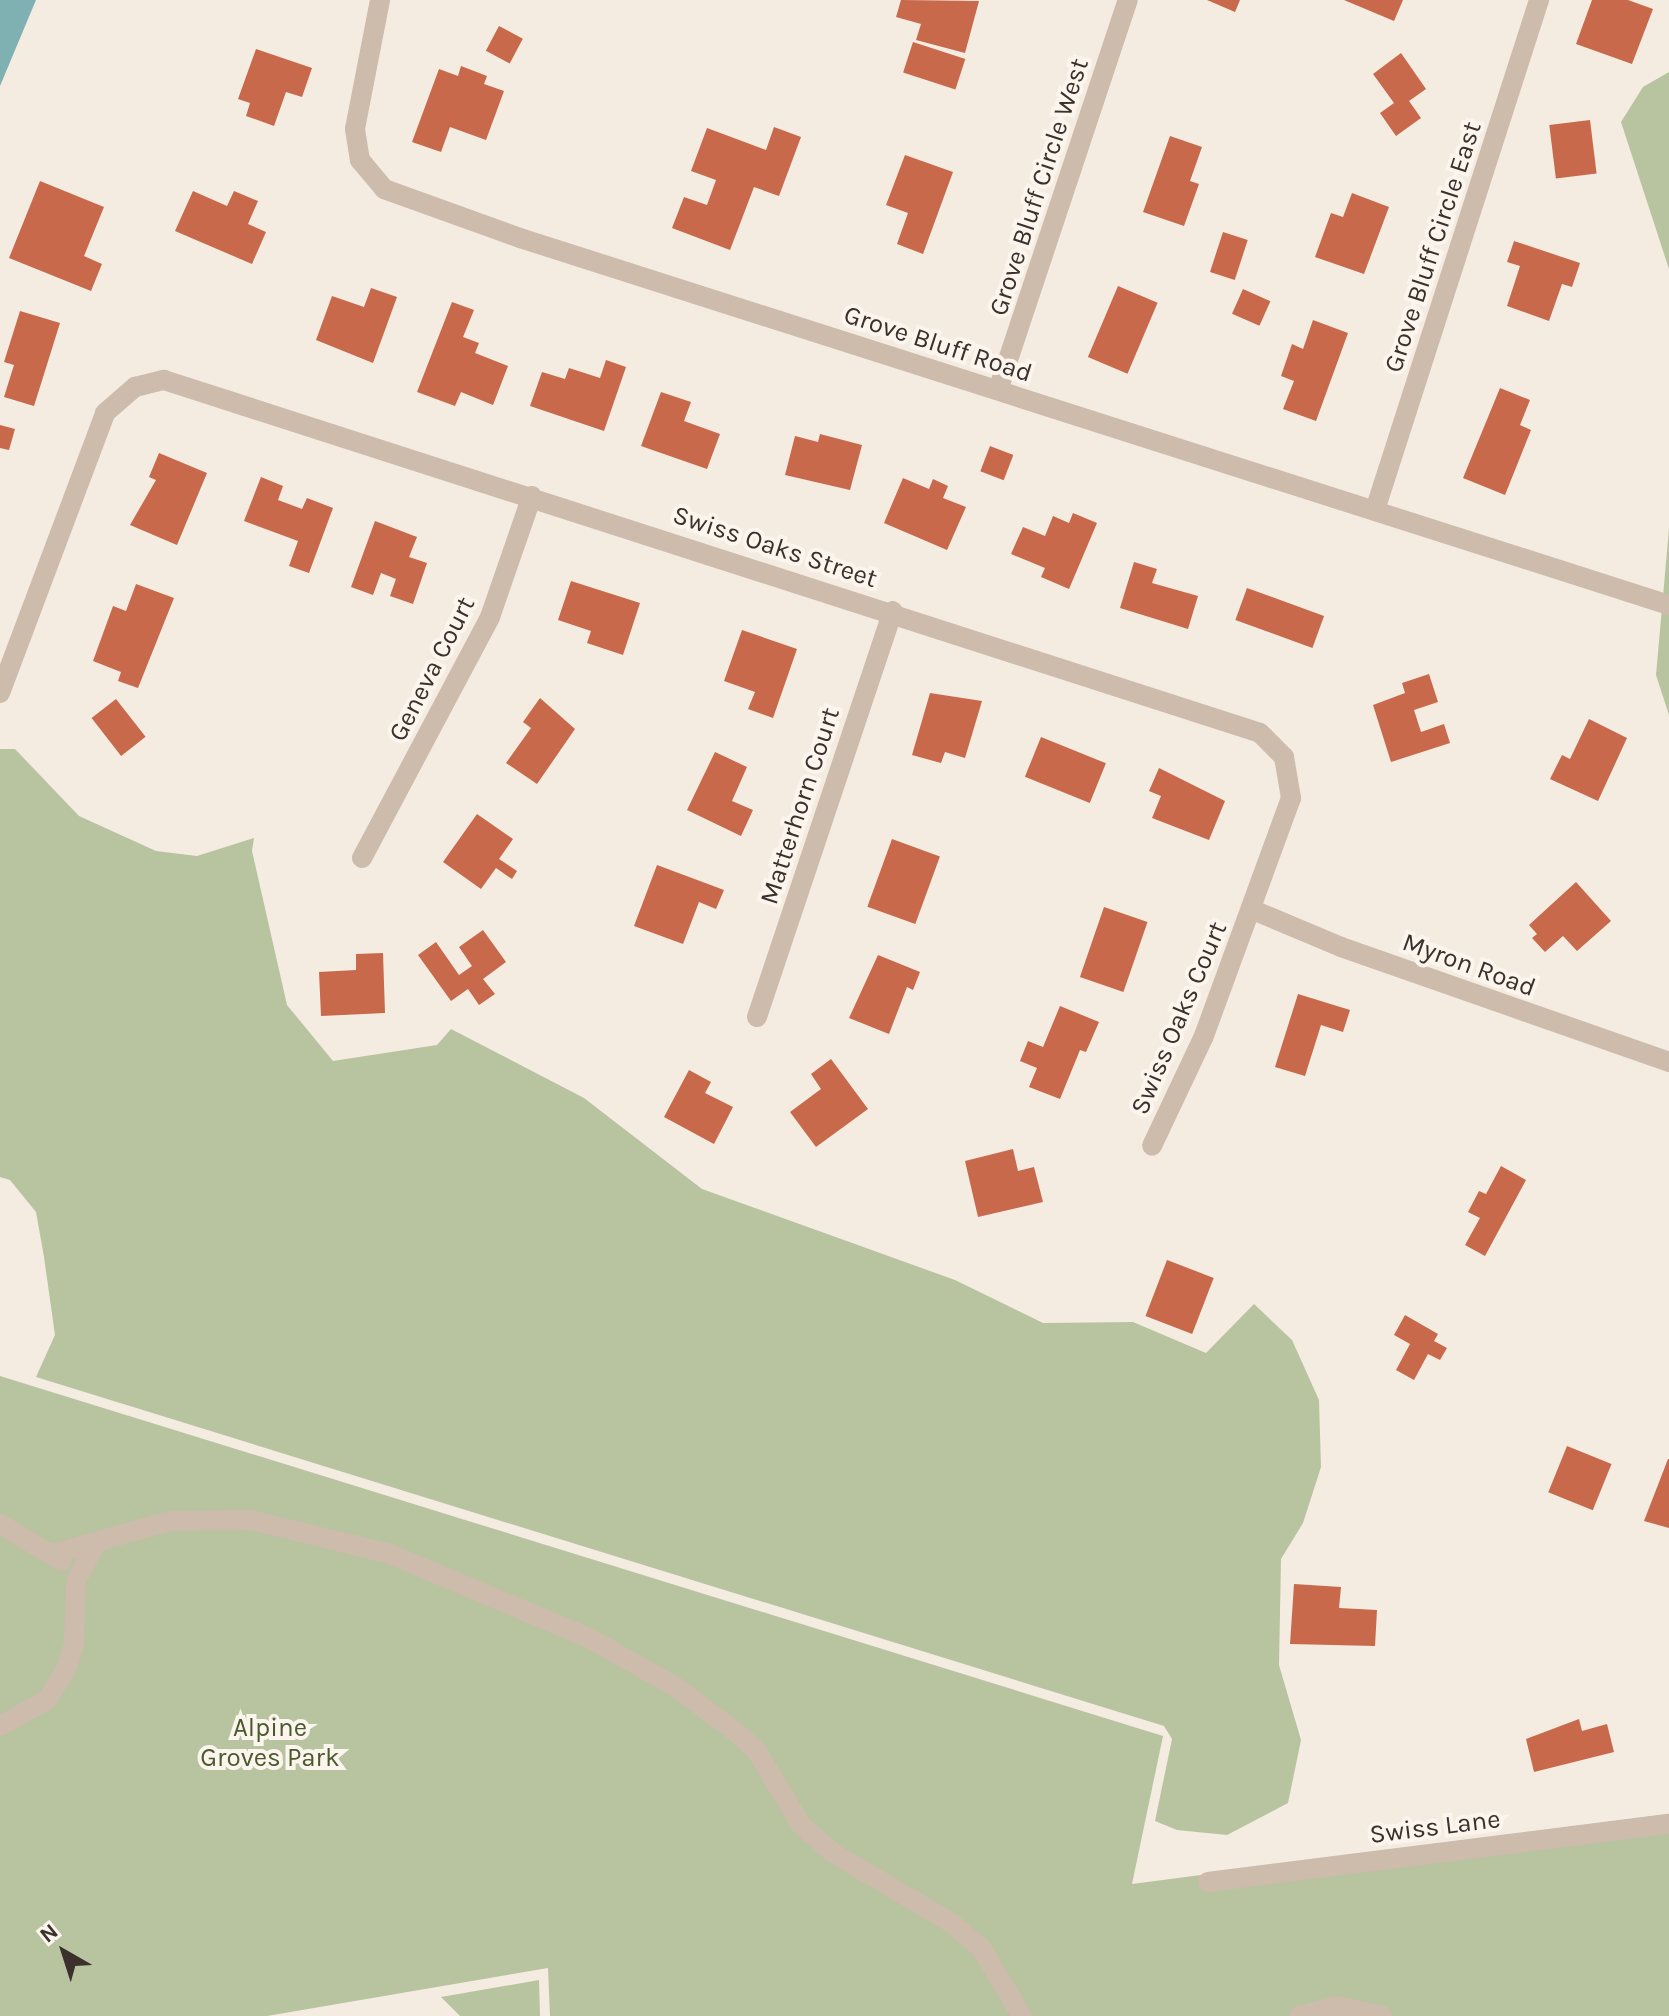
<!DOCTYPE html>
<html>
<head>
<meta charset="utf-8">
<style>
  body { margin:0 }
  #map { position:relative; width:1669px; height:2016px; overflow:hidden; background:#f4ebe1; font-family:Karla,sans-serif }
  div>[style] { position:absolute }
  [style*='--x'] { left:calc(var(--x)*1px); top:calc(var(--y)*1px); width:calc(var(--w)*1px); rotate:calc(var(--a)*1deg) }
  .green>* { inset:0; background:#b8c4a0 }
  .water>* { inset:0; background:#7fb0b2 }
  .building>* { inset:0; background:#c8694b; transform-origin:0 0 }
  .minor>* { height:20px; margin:-10px; padding:0 10px; transform-origin:10px; border-radius:10px; background:#cdbbac }
  span { translate:-50% -50%; white-space:nowrap; text-align:center; line-height:1.15; -webkit-text-stroke:8px #fbf5ee; paint-order:stroke }
  .street-label { font-size:26px; color:#3b302b }
  .park-label { font-size:26px; color:#4a5a2e }
  .north { position:absolute; left:24px; top:1912px; width:80px; height:80px; -webkit-text-stroke:6px #fbf5ee; paint-order:stroke; rotate:321deg; font-size:22px; font-weight:700; line-height:32px; text-align:center; color:#3b302b }
  .north::after { content:''; display:block; margin:auto; width:28px; height:36px; background:#3b302b; clip-path:polygon(50% 0,100% 100%,50% 72%,0 100%) }
</style>
</head>
<body>
<div id="map">
  <div class="green">
    <i style="clip-path:polygon(1669px 72px,1669px 269px,1621px 122px,1643px 87px)"></i>
    <i style="clip-path:polygon(1669px 529px,1669px 715px,1656px 675px)"></i>
    <i style="clip-path:polygon(0 749px,15px 749px,79px 816px,156px 851px,197px 856px,254px 838px,252px 851px,287px 1005px,333px 1061px,437px 1045px,451px 1029px,584px 1098px,702px 1189px,955px 1280px,1043px 1323px,1133px 1322px,1206px 1353px,1254px 1304px,1292px 1340px,1319px 1400px,1321px 1467px,1303px 1523px,1281px 1559px,1279px 1665px,1301px 1740px,1288px 1803px,1227px 1835px,1177px 1830px,1155px 1821px,1172px 1739px,1164px 1726px,36px 1377px,55px 1335px,44px 1257px,36px 1212px,10px 1180px,0 1177px)"></i>
    <i style="clip-path:polygon(0 1376px,1163px 1736px,1132px 1884px,1669px 1814px,1669px 2016px,550px 2016px,548px 1968px,267px 2016px,0 2016px)"></i>
    <i style="clip-path:polygon(539px 1980px,540px 2016px,460px 2016px,441px 1997px)"></i>
  </div>
  <div class="water">
    <i style="clip-path:polygon(0 0,36px 0,0 86px)"></i>
  </div>
  <div class="building">
    <i style="clip-path:polygon(901px 0,979px 1px,965px 53px,916px 40px,921px 24px,896px 17px)"></i>
    <i style="clip-path:polygon(1207px 0,1240px 0,1235px 12px)"></i>
    <i style="clip-path:polygon(1344px 0,1403px 0,1394px 21px)"></i>
    <i style="clip-path:polygon(1592px 0,1628px 0,1653px 9px,1632px 64px,1576px 44px)"></i>
    <i style="left:499px;top:26px;width:27px;height:28px;rotate:28deg"></i>
    <i style="left:913px;top:42px;width:55px;height:32px;rotate:18deg"></i>
    <i style="clip-path:polygon(256px 49px,312px 68px,302px 97px,286px 92px,274px 126px,246px 116px,250px 103px,238px 99px)"></i>
    <i style="clip-path:polygon(1401px 53px,1426px 89px,1409px 101px,1421px 118px,1396px 136px,1380px 113px,1394px 103px,1373px 74px)"></i>
    <i style="clip-path:polygon(461px 66px,487px 76px,484px 84px,504px 91px,486px 140px,450px 127px,441px 152px,412px 142px,439px 69px,458px 76px)"></i>
    <i style="left:1590px;top:120px;width:54px;height:41px;rotate:83deg"></i>
    <i style="clip-path:polygon(774px 127px,801px 137px,779px 196px,754px 187px,730px 250px,672px 228px,684px 197px,707px 205px,716px 180px,691px 171px,707px 128px,766px 150px)"></i>
    <i style="clip-path:polygon(1170px 136px,1202px 147px,1190px 181px,1199px 184px,1184px 226px,1143px 212px)"></i>
    <i style="clip-path:polygon(905px 155px,953px 172px,923px 254px,897px 244px,908px 213px,886px 205px)"></i>
    <i style="clip-path:polygon(40px 181px,104px 207px,84px 256px,102px 264px,91px 291px,9px 258px)"></i>
    <i style="clip-path:polygon(193px 191px,227px 206px,234px 191px,258px 201px,248px 224px,266px 232px,252px 264px,175px 231px)"></i>
    <i style="clip-path:polygon(1352px 193px,1389px 207px,1364px 274px,1315px 257px,1331px 213px,1343px 217px)"></i>
    <i style="left:1223px;top:232px;width:26px;height:42px;rotate:18deg"></i>
    <i style="clip-path:polygon(1514px 241px,1580px 263px,1572px 287px,1562px 284px,1549px 321px,1507px 306px,1520px 266px,1507px 262px)"></i>
    <i style="left:1118px;top:286px;width:43px;height:77px;rotate:23deg"></i>
    <i style="clip-path:polygon(371px 288px,397px 297px,373px 363px,316px 340px,332px 296px,364px 307px)"></i>
    <i style="left:1243px;top:289px;width:30px;height:27px;rotate:24deg"></i>
    <i style="clip-path:polygon(452px 302px,474px 310px,463px 337px,479px 343px,475px 353px,508px 366px,493px 405px,461px 392px,455px 406px,417px 392px)"></i>
    <i style="clip-path:polygon(20px 311px,60px 323px,34px 406px,4px 397px,14px 365px,4px 362px)"></i>
    <i style="clip-path:polygon(1313px 320px,1348px 333px,1316px 421px,1283px 409px,1294px 381px,1281px 376px,1292px 344px,1303px 349px)"></i>
    <i style="clip-path:polygon(606px 360px,626px 367px,604px 431px,530px 406px,542px 372px,565px 379px,569px 368px,600px 378px)"></i>
    <i style="clip-path:polygon(1500px 388px,1530px 400px,1520px 425px,1531px 430px,1505px 495px,1463px 478px)"></i>
    <i style="clip-path:polygon(661px 392px,691px 402px,684px 421px,720px 434px,707px 469px,641px 446px)"></i>
    <i style="clip-path:polygon(0 425px,15px 429px,9px 450px,0 448px)"></i>
    <i style="clip-path:polygon(820px 434px,862px 445px,850px 490px,785px 475px,795px 436px,818px 442px)"></i>
    <i style="left:990px;top:446px;width:25px;height:27px;rotate:21deg"></i>
    <i style="clip-path:polygon(159px 453px,207px 473px,177px 545px,130px 525px,156px 480px,149px 477px)"></i>
    <i style="clip-path:polygon(261px 477px,283px 486px,278px 500px,302px 509px,307px 498px,333px 508px,309px 573px,289px 566px,298px 541px,244px 521px)"></i>
    <i style="clip-path:polygon(903px 478px,929px 489px,933px 479px,948px 486px,943px 498px,966px 507px,947px 550px,884px 523px)"></i>
    <i style="clip-path:polygon(1073px 513px,1097px 523px,1069px 589px,1041px 577px,1045px 568px,1011px 554px,1023px 527px,1045px 536px,1053px 516px,1069px 523px)"></i>
    <i style="clip-path:polygon(375px 521px,417px 537px,409px 557px,427px 563px,413px 604px,390px 596px,396px 579px,381px 573px,373px 595px,351px 587px)"></i>
    <i style="clip-path:polygon(1134px 562px,1157px 569px,1152px 583px,1198px 596px,1188px 629px,1120px 608px)"></i>
    <i style="clip-path:polygon(571px 581px,640px 603px,623px 655px,587px 643px,591px 631px,558px 620px)"></i>
    <i style="clip-path:polygon(136px 584px,174px 598px,138px 688px,118px 681px,121px 672px,93px 661px,113px 606px,126px 611px)"></i>
    <i style="left:1247px;top:588px;width:82px;height:34px;rotate:20deg"></i>
    <i style="clip-path:polygon(742px 630px,797px 649px,773px 718px,748px 709px,755px 692px,724px 681px)"></i>
    <i style="clip-path:polygon(1429px 674px,1438px 702px,1414px 710px,1421px 732px,1444px 724px,1450px 743px,1391px 762px,1373px 705px,1405px 693px,1402px 683px)"></i>
    <i style="clip-path:polygon(930px 693px,982px 701px,965px 758px,945px 752px,941px 763px,912px 755px)"></i>
    <i style="clip-path:polygon(540px 698px,575px 729px,537px 784px,506px 763px,531px 728px,523px 722px)"></i>
    <i style="left:116px;top:699px;width:48px;height:31px;rotate:52deg"></i>
    <i style="clip-path:polygon(1589px 719px,1627px 738px,1598px 801px,1550px 779px,1562px 755px,1570px 759px)"></i>
    <i style="left:1041px;top:737px;width:70px;height:43px;rotate:22deg"></i>
    <i style="clip-path:polygon(715px 752px,747px 767px,732px 801px,753px 810px,741px 836px,687px 810px)"></i>
    <i style="clip-path:polygon(1159px 768px,1225px 801px,1209px 840px,1152px 818px,1161px 796px,1149px 791px)"></i>
    <i style="clip-path:polygon(477px 814px,513px 839px,499px 859px,517px 871px,512px 879px,496px 868px,481px 889px,443px 862px)"></i>
    <i style="left:892px;top:839px;width:51px;height:72px;rotate:20deg"></i>
    <i style="clip-path:polygon(657px 865px,724px 890px,716px 909px,699px 902px,683px 944px,634px 926px)"></i>
    <i style="clip-path:polygon(1576px 882px,1611px 921px,1577px 951px,1563px 936px,1545px 952px,1532px 938px,1537px 934px,1529px 925px)"></i>
    <i style="left:1104px;top:907px;width:46px;height:74px;rotate:19deg"></i>
    <i style="clip-path:polygon(483px 930px,506px 962px,483px 979px,495px 994px,479px 1005px,468px 989px,451px 1001px,418px 955px,436px 942px,459px 975px,472px 966px,459px 947px)"></i>
    <i style="clip-path:polygon(383px 953px,385px 1013px,321px 1016px,319px 972px,356px 970px,356px 954px)"></i>
    <i style="clip-path:polygon(878px 955px,920px 972px,913px 990px,907px 987px,889px 1034px,849px 1018px)"></i>
    <i style="clip-path:polygon(1298px 994px,1350px 1010px,1343px 1032px,1321px 1025px,1305px 1076px,1275px 1067px)"></i>
    <i style="clip-path:polygon(1060px 1006px,1099px 1022px,1086px 1052px,1080px 1050px,1060px 1099px,1029px 1087px,1037px 1068px,1020px 1061px,1028px 1041px,1043px 1047px)"></i>
    <i style="clip-path:polygon(831px 1059px,868px 1109px,816px 1147px,790px 1112px,821px 1089px,811px 1074px)"></i>
    <i style="clip-path:polygon(689px 1070px,711px 1082px,705px 1093px,733px 1107px,714px 1144px,664px 1117px)"></i>
    <i style="clip-path:polygon(1013px 1149px,1018px 1171px,1034px 1167px,1043px 1202px,978px 1217px,965px 1161px)"></i>
    <i style="clip-path:polygon(1501px 1166px,1526px 1180px,1485px 1256px,1465px 1245px,1480px 1218px,1468px 1212px,1479px 1191px,1486px 1194px)"></i>
    <i style="left:1167px;top:1260px;width:50px;height:60px;rotate:21deg"></i>
    <i style="clip-path:polygon(1405px 1315px,1438px 1334px,1434px 1341px,1447px 1348px,1440px 1360px,1428px 1354px,1414px 1380px,1396px 1370px,1410px 1344px,1394px 1335px)"></i>
    <i style="left:1567px;top:1446px;width:48px;height:50px;rotate:22deg"></i>
    <i style="clip-path:polygon(1668px 1459px,1669px 1459px,1669px 1528px,1644px 1521px)"></i>
    <i style="clip-path:polygon(1294px 1584px,1341px 1587px,1339px 1608px,1377px 1610px,1375px 1646px,1290px 1644px)"></i>
    <i style="clip-path:polygon(1579px 1719px,1582px 1731px,1607px 1724px,1614px 1752px,1534px 1772px,1526px 1739px)"></i>
  </div>
  <div class="minor">
    <i style="--x:380;--y:0;--w:131;--a:101"></i>
    <i style="--x:355;--y:129;--w:31;--a:81"></i>
    <i style="--x:360;--y:160;--w:38;--a:50"></i>
    <i style="--x:384;--y:189;--w:145;--a:19.8"></i>
    <i style="--x:520;--y:238;--w:1206;--a:17.71"></i>
    <i style="--x:998;--y:390;--w:411;--a:-71.6"></i>
    <i style="--x:1375;--y:510;--w:536;--a:-72.17"></i>
    <i style="--x:0;--y:693;--w:299;--a:-69.4"></i>
    <i style="--x:105;--y:413;--w:40;--a:-41"></i>
    <i style="--x:135;--y:387;--w:30;--a:-14"></i>
    <i style="--x:164;--y:380;--w:1151;--a:17.85"></i>
    <i style="--x:1260;--y:733;--w:34;--a:45"></i>
    <i style="--x:1284;--y:757;--w:42;--a:80.3"></i>
    <i style="--x:1291;--y:798;--w:256;--a:110.1"></i>
    <i style="--x:1203;--y:1038;--w:119;--a:115.3"></i>
    <i style="--x:362;--y:858;--w:273;--a:-62"></i>
    <i style="--x:490;--y:617;--w:128;--a:-70.9"></i>
    <i style="--x:1253;--y:910;--w:95;--a:22.8"></i>
    <i style="--x:1341;--y:947;--w:348;--a:19.3"></i>
    <i style="--x:757;--y:1017;--w:428;--a:-71.5"></i>
    <i style="--x:0;--y:1524;--w:72;--a:30.8"></i>
    <i style="--x:53;--y:1554;--w:122;--a:-15.8"></i>
    <i style="--x:170;--y:1521;--w:81;--a:-0.7"></i>
    <i style="--x:251;--y:1520;--w:143;--a:13.7"></i>
    <i style="--x:390;--y:1554;--w:218;--a:22.9"></i>
    <i style="--x:591;--y:1639;--w:98;--a:29.5"></i>
    <i style="--x:676;--y:1687;--w:78;--a:37.2"></i>
    <i style="--x:738;--y:1734;--w:24;--a:42"></i>
    <i style="--x:756;--y:1750;--w:87;--a:59"></i>
    <i style="--x:801;--y:1825;--w:43;--a:41.2"></i>
    <i style="--x:833;--y:1853;--w:136;--a:30.5"></i>
    <i style="--x:950;--y:1922;--w:40;--a:40"></i>
    <i style="--x:981;--y:1948;--w:79;--a:58.9"></i>
    <i style="--x:0;--y:1726;--w:54;--a:-29"></i>
    <i style="--x:47;--y:1700;--w:36;--a:-58"></i>
    <i style="--x:66;--y:1670;--w:28;--a:-73"></i>
    <i style="--x:74;--y:1643;--w:62;--a:-88.2"></i>
    <i style="--x:76;--y:1581;--w:43;--a:-62.2"></i>
    <i style="--x:1208;--y:1882;--w:465;--a:-7.2"></i>
    <i style="--x:1299;--y:2016;--w:40;--a:-14.4"></i>
    <i style="--x:1338;--y:2006;--w:46;--a:12.5"></i>
  </div>
  <div class="street-label">
    <span style="left:1039px;top:187px;rotate:-72deg">Grove Bluff Circle West</span>
    <span style="left:1433px;top:247px;rotate:-72deg">Grove Bluff Circle East</span>
    <span style="left:938px;top:344px;rotate:18deg">Grove Bluff Road</span>
    <span style="left:775px;top:547px;rotate:18deg">Swiss Oaks Street</span>
    <span style="left:432px;top:669px;rotate:-63deg">Geneva Court</span>
    <span style="left:800px;top:806px;rotate:-72deg">Matterhorn Court</span>
    <span style="left:1469px;top:965px;rotate:20deg">Myron Road</span>
    <span style="left:1179px;top:1018px;rotate:-67deg">Swiss Oaks Court</span>
    <span style="left:1435px;top:1827px;rotate:-7deg">Swiss Lane</span>
  </div>
  <div class="park-label">
    <span style="left:270px;top:1743px">Alpine<br>Groves Park</span>
  </div>
  <div class="north">N</div>
</div>
</body>
</html>
